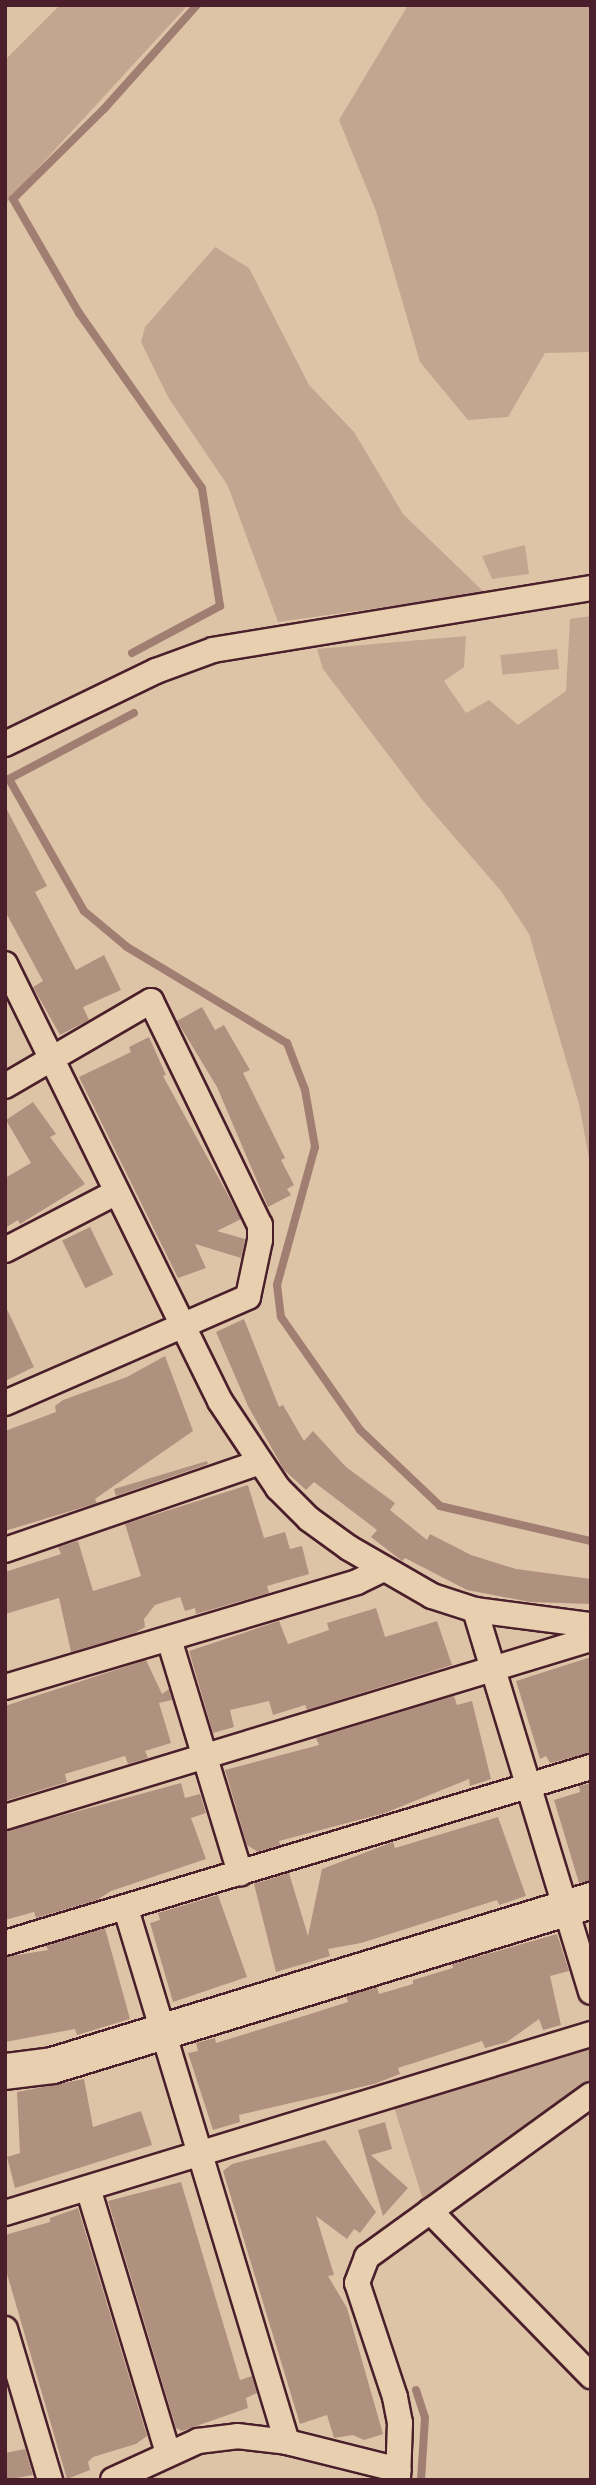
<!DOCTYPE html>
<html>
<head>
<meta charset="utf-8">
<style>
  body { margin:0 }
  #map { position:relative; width:596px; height:2485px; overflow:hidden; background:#dec4a7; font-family:"Gochi Hand",sans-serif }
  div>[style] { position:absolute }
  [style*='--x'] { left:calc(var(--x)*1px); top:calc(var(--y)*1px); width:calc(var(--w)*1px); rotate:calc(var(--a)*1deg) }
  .green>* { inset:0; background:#c2a690; transform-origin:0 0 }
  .stream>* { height:8px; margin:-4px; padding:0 4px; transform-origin:4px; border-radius:4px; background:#a07e72 }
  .building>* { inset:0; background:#b09180; transform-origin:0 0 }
  .roads { filter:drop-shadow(2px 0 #4a1f2b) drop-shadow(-2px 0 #4a1f2b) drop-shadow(0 2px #4a1f2b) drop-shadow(0 -2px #4a1f2b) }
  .street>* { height:24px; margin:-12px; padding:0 12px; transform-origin:12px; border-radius:12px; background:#e7cfaf }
  .secondary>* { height:35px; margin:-17.5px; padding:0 17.5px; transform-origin:17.5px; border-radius:17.5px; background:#e7cfaf }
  span { translate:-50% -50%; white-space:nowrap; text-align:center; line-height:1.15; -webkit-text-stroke:7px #e7cfaf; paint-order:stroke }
  .frame { position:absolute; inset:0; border:7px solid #4a1f2b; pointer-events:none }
</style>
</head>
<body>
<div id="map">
  <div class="green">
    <i style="clip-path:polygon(60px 5px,188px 5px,5px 204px,5px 60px)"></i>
    <i style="clip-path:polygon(408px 5px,591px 5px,591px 352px,545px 353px,508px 417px,468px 420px,420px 362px,376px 211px,339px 120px)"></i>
    <i style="clip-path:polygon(215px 247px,249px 268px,309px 385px,354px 432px,403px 514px,485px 593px,278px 622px,228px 486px,168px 397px,141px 342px,145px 327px)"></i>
    <i style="clip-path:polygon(525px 545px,529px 574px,492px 579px,482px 556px)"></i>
    <i style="clip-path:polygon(591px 616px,591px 1169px,579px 1104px,529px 934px,501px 891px,424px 802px,323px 669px,317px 649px,466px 636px,464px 667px,444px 681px,466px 713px,489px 700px,518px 725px,566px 691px,570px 619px)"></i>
    <i style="left:557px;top:649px;width:20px;height:57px;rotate:84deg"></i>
    <i style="clip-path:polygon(591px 2048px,591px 2084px,424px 2203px,394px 2107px)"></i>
  </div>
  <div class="stream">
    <i style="--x:132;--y:653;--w:100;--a:-28.1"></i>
    <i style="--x:220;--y:606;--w:119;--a:-98.7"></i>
    <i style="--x:202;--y:488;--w:214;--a:-125.1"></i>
    <i style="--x:79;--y:313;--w:132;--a:-120.1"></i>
    <i style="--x:13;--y:199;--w:128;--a:-44.7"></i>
    <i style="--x:104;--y:109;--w:140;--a:-48.2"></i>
    <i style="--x:134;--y:713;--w:141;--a:152.2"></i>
    <i style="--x:9;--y:779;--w:152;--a:60.4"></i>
    <i style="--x:84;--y:911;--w:56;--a:39.9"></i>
    <i style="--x:127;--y:947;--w:187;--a:31"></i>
    <i style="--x:287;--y:1043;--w:50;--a:69"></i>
    <i style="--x:305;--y:1090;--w:58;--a:80"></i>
    <i style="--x:315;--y:1147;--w:143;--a:105.4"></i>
    <i style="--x:277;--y:1285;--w:32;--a:83"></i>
    <i style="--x:281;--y:1317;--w:138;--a:55"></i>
    <i style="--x:360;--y:1430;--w:110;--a:43.5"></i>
    <i style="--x:440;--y:1506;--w:155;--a:13.1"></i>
    <i style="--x:416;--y:2390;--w:29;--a:72"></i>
    <i style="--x:425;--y:2418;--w:62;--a:93.7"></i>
  </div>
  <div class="building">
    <i style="clip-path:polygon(5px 806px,47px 886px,35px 892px,76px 970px,104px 955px,121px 990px,83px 1007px,89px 1020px,60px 1035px,33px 987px,43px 981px,5px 911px)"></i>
    <i style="clip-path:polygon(202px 1007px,215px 1030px,224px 1025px,250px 1070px,243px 1073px,285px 1158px,281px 1160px,294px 1185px,287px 1189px,291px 1195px,268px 1207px,217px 1087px,177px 1021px)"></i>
    <i style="clip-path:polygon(149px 1037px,166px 1075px,163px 1076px,241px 1219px,217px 1231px,245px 1239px,241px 1258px,195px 1244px,206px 1268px,178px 1278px,79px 1077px,131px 1052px,129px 1047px)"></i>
    <i style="clip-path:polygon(33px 1102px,56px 1134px,50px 1137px,85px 1184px,20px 1224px,18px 1220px,5px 1228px,5px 1178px,31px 1163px,6px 1120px)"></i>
    <i style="left:90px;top:1227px;width:53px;height:31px;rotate:64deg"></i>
    <i style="clip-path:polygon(5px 1305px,34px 1367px,5px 1381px)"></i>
    <i style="clip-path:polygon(244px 1319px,279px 1407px,283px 1405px,304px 1441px,313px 1431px,346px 1467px,395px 1503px,390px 1510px,427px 1540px,430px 1534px,471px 1555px,516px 1569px,591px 1579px,591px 1604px,530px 1602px,467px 1590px,405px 1558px,402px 1561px,371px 1537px,377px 1530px,314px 1482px,306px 1490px,284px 1470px,248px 1406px,216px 1332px)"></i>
    <i style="clip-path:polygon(165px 1356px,193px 1431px,95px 1499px,97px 1503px,5px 1531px,5px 1431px,56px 1412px,55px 1406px,63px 1400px,127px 1377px)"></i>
    <i style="clip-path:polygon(207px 1461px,208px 1464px,116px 1496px,114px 1489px)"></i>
    <i style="clip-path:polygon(248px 1485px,264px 1538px,285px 1532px,290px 1549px,302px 1546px,309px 1574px,267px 1586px,269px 1593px,196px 1614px,195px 1608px,185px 1611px,180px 1597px,155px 1605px,144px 1619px,145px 1627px,135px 1633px,71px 1652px,59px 1598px,5px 1614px,5px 1572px,61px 1554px,58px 1547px,78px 1541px,93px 1591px,141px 1576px,125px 1524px)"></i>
    <i style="clip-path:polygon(376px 1608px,385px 1637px,437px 1621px,452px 1665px,307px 1710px,305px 1705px,273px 1715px,269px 1701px,230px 1710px,234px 1727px,213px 1733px,189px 1651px,279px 1621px,288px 1644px,329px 1630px,327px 1623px)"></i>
    <i style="clip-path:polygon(591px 1657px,591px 1753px,550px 1763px,546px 1756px,540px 1759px,516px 1681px)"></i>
    <i style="clip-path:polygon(146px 1660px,162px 1694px,169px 1689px,172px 1700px,159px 1703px,171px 1743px,145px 1751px,148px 1758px,128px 1764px,125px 1756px,65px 1774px,67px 1782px,5px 1801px,5px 1706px)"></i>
    <i style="clip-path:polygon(454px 1696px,457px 1705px,472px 1701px,491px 1779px,470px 1786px,469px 1779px,385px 1813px,279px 1841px,280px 1845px,258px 1852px,247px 1845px,225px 1770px,319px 1745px,316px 1738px)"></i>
    <i style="clip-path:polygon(181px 1783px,185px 1798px,200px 1794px,206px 1813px,191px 1818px,206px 1859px,111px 1891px,97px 1900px,36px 1918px,34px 1912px,5px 1920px,5px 1831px)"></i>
    <i style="clip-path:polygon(591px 1783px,591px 1880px,579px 1883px,554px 1800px,580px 1792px,579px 1786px)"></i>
    <i style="clip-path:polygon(498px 1817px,526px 1896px,499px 1905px,497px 1900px,361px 1943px,328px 1949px,330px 1956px,276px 1972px,254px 1884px,289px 1873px,308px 1936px,322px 1869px,393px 1842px,395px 1848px)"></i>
    <i style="clip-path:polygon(218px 1895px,247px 1977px,173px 2002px,150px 1923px,160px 1920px,158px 1913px)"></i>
    <i style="clip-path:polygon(105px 1928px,130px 2019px,77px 2035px,75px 2029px,5px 2042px,5px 1957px,48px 1950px,46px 1946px)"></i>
    <i style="clip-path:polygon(557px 1934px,569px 1971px,550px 1976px,561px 2025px,543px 2030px,539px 2019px,507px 2042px,485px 2048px,482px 2041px,398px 2068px,400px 2074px,374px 2084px,239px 2115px,240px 2122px,213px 2130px,188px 2053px,198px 2051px,196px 2043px,215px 2038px,216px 2043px,307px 2015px,348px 2002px,346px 1996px,363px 1991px,377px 1987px,379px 1994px,413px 1984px,413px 1980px,453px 1968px,452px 1964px)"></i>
    <i style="clip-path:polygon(84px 2079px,93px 2127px,141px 2111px,152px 2145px,15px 2188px,7px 2157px,20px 2153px,17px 2092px)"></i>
    <i style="clip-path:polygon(385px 2122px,392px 2149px,371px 2155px,408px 2188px,383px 2216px,358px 2130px)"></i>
    <i style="clip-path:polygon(325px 2140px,376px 2212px,360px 2233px,354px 2229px,347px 2239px,316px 2216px,334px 2275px,328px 2276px,347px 2308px,383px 2434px,364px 2440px,353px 2435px,334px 2438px,327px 2415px,300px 2424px,223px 2171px,232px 2164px)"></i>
    <i style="clip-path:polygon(181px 2182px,240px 2380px,252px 2376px,257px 2393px,246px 2398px,248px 2408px,182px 2431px,176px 2428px,108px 2201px)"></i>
    <i style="clip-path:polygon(78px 2208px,147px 2436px,136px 2444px,93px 2457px,88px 2462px,90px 2470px,67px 2479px,5px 2267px,5px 2235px,50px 2222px,50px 2218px)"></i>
    <i style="clip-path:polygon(25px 2449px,33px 2475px,5px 2480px,5px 2453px)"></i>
  </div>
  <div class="roads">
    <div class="street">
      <i style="--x:5;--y:744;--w:168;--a:-25.8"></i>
      <i style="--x:156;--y:671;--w:61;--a:-20.2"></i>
      <i style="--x:213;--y:650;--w:383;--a:-9.3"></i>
      <i style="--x:5;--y:964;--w:487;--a:63.8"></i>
      <i style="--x:220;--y:1401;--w:105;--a:56.3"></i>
      <i style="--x:278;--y:1488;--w:44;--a:45"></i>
      <i style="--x:309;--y:1519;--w:49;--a:35.9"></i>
      <i style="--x:349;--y:1548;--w:96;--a:30"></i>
      <i style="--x:432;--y:1596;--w:45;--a:18"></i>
      <i style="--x:475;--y:1610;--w:117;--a:7.4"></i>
      <i style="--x:5;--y:1086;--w:169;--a:-30.2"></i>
      <i style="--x:151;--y:1001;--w:249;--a:64.1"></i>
      <i style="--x:260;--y:1225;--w:15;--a:90"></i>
      <i style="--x:260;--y:1240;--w:58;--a:101.9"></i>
      <i style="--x:248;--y:1297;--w:265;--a:156.4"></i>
      <i style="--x:5;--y:1250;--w:126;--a:-27.4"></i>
      <i style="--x:5;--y:1550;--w:268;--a:-19"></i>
      <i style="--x:475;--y:1610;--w:399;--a:73.1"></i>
      <i style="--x:169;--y:1639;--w:245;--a:73.1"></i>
      <i style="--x:5;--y:1687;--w:367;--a:-16.6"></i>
      <i style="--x:357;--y:1582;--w:28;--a:-26"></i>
      <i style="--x:5;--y:1817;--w:612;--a:-16.9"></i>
      <i style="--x:126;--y:1909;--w:557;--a:73.19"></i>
      <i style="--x:5;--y:1943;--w:612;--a:-16.72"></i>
      <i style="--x:88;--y:2188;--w:277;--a:73.2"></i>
      <i style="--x:430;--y:2211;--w:231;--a:45.7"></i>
      <i style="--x:5;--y:2213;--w:613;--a:-16.99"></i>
      <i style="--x:5;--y:2329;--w:158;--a:73.4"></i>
      <i style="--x:113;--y:2480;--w:94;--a:-24.6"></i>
      <i style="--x:198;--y:2441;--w:39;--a:-7"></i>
      <i style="--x:237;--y:2436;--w:50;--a:6.8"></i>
      <i style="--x:287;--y:2442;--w:115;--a:14"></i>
      <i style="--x:398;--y:2480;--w:57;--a:-88"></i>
      <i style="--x:400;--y:2423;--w:26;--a:-101"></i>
      <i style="--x:395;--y:2397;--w:120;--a:-108.4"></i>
      <i style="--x:357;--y:2283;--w:28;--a:-69"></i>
      <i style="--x:367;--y:2257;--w:276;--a:-35.9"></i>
    </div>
    <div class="secondary">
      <i style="--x:5;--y:2071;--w:47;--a:-7.3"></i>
      <i style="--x:52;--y:2065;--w:564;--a:-17.02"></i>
    </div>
  </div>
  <div class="frame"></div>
</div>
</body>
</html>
